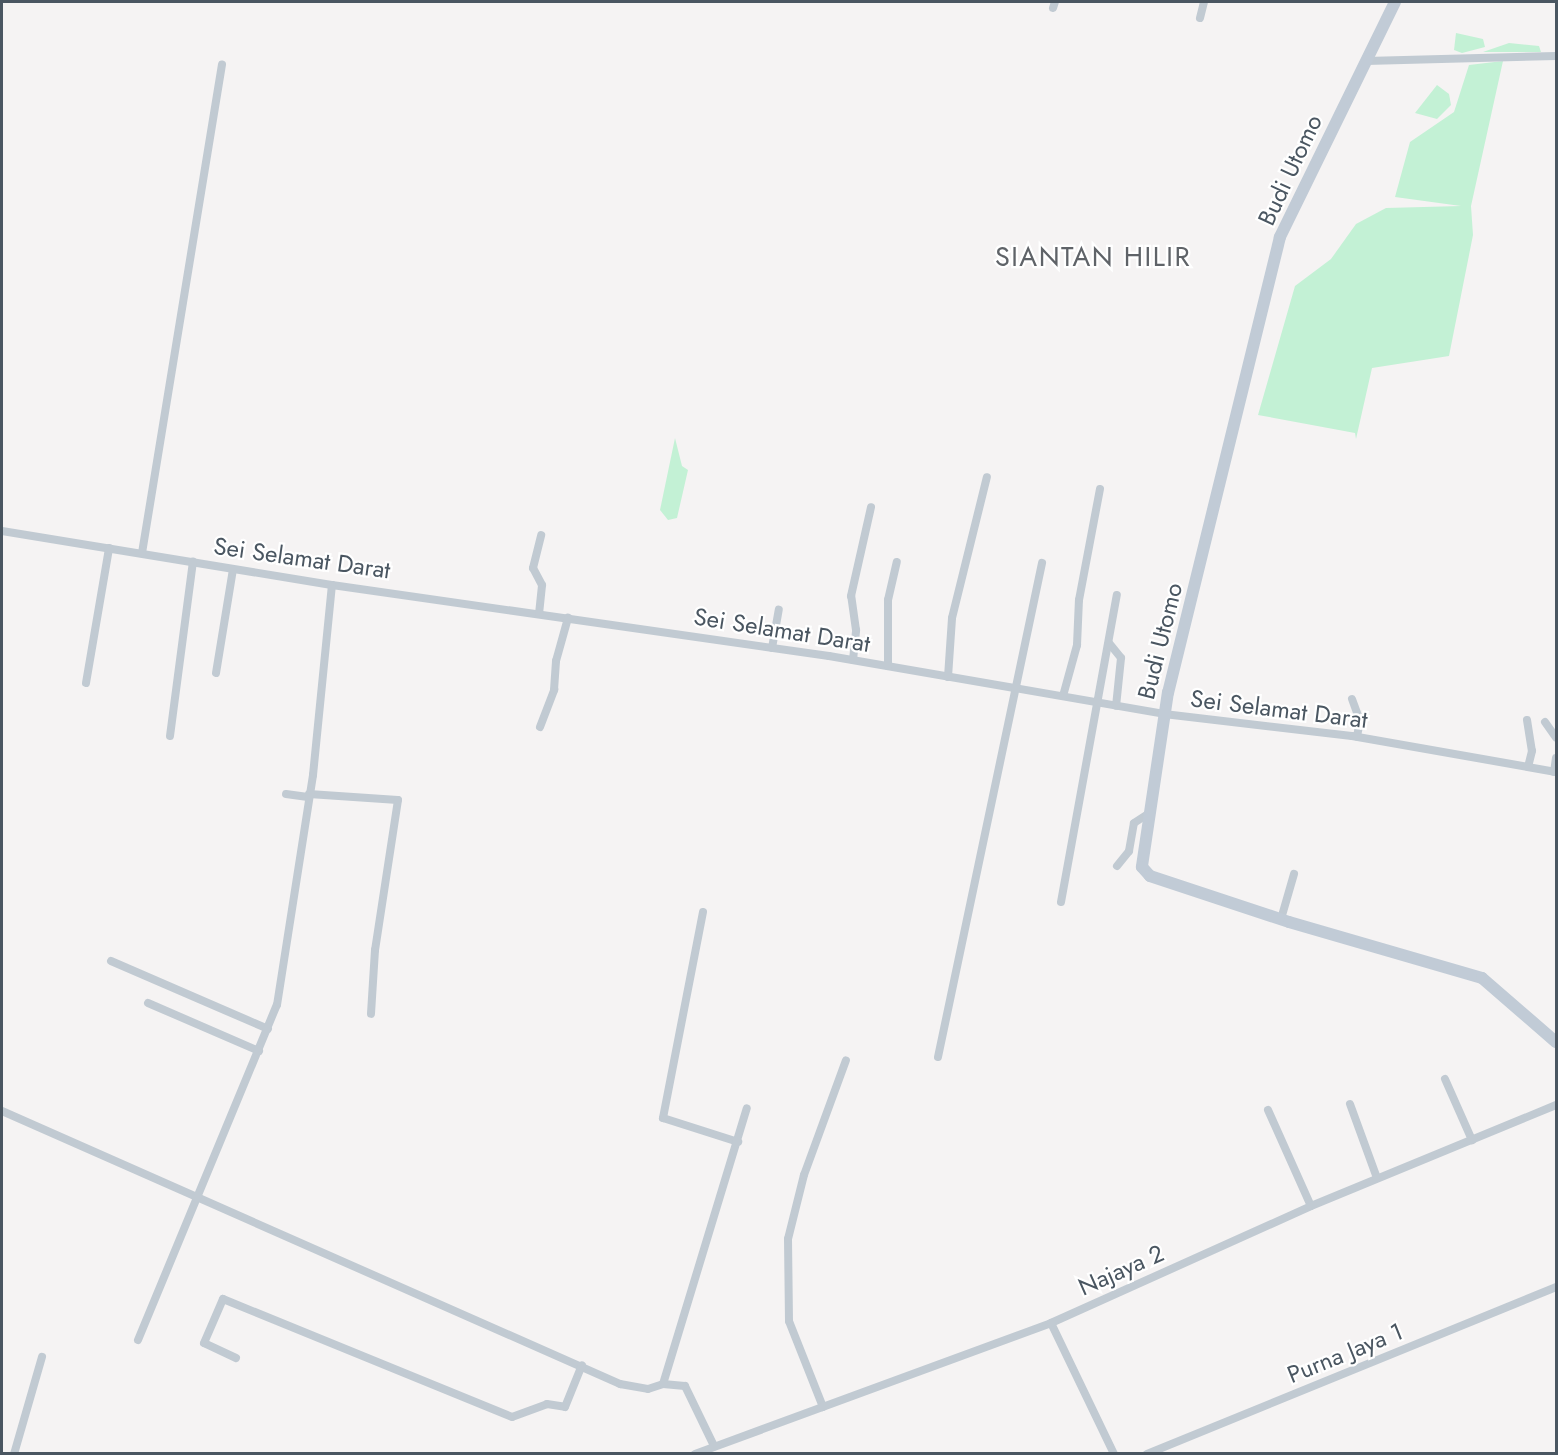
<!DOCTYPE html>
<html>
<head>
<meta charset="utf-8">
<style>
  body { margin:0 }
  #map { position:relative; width:1558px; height:1455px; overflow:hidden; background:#f5f3f3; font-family:Jost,sans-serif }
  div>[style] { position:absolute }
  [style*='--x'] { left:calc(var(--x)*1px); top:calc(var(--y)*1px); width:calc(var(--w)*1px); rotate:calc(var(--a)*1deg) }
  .green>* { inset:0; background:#c3f1d5 }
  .street>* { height:8px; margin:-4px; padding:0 4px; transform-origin:4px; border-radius:4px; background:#c1cad2 }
  .secondary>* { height:12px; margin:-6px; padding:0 6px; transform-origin:6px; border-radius:6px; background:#c1cbd6 }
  span { translate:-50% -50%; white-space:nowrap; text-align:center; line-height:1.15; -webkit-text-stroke:4.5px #fff; paint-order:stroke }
  .street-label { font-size:24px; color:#4a5661 }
  .quarter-label { font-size:27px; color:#5f6368; letter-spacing:1.5px }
  .frame { position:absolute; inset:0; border:3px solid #4a5661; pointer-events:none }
</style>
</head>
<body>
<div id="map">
  <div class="green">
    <i style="clip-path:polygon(1456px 33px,1483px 39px,1485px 47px,1462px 53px,1454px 50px)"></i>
    <i style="clip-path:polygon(1509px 43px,1539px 46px,1541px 52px,1483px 52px)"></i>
    <i style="clip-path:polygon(1503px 61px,1471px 206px,1473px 235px,1449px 356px,1372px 368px,1356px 439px,1355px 433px,1258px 415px,1295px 286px,1331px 259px,1356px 224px,1386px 208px,1461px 206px,1395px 197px,1410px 142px,1454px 112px,1469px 65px)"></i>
    <i style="clip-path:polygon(1437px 85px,1449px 94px,1451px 105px,1437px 119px,1415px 113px)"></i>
    <i style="clip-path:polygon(675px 438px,682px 466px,688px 470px,677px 518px,668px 520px,660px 510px)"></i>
  </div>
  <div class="street">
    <i style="--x:1053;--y:8;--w:6;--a:-72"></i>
    <i style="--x:1200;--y:18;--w:16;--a:-76"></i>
    <i style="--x:1366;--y:61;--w:190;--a:-1.5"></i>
    <i style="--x:2;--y:531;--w:334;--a:9.3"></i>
    <i style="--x:332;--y:585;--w:502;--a:8.13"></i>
    <i style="--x:829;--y:656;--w:340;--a:9.8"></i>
    <i style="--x:1164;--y:714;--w:189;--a:6.7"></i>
    <i style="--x:1352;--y:736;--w:207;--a:10"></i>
    <i style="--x:142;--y:553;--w:495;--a:-80.7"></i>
    <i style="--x:539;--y:614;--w:29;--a:-84"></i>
    <i style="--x:542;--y:585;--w:19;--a:-118"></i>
    <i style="--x:533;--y:568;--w:34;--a:-76"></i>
    <i style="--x:1109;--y:643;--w:19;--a:51"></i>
    <i style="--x:1121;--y:658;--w:48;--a:95.9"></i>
    <i style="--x:772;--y:648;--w:39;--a:-80"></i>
    <i style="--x:853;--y:660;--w:30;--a:-84"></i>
    <i style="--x:856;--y:630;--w:34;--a:-98"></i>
    <i style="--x:851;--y:596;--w:91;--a:-77.3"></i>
    <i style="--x:888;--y:666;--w:66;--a:-90"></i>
    <i style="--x:888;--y:600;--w:39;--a:-77"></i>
    <i style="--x:216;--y:673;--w:105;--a:-80.7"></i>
    <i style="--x:948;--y:677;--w:59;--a:-86.1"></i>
    <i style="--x:952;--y:618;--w:145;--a:-76.1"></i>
    <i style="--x:86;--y:683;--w:137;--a:-80.3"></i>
    <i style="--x:1063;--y:696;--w:53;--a:-74.6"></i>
    <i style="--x:1077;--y:645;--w:45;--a:-87.5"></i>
    <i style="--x:1079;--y:600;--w:113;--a:-79.3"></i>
    <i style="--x:1352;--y:699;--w:23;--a:70"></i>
    <i style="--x:1360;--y:721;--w:16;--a:101"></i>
    <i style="--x:1527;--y:720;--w:31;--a:81"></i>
    <i style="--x:1532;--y:751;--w:16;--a:104"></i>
    <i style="--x:1545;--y:722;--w:19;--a:55"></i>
    <i style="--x:540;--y:727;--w:40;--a:-69"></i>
    <i style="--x:554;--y:690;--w:29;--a:-86"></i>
    <i style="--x:556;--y:661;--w:45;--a:-74.4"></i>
    <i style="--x:170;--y:736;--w:176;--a:-82.5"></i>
    <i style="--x:1554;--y:772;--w:14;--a:-82"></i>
    <i style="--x:286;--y:794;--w:22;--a:8"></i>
    <i style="--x:309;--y:794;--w:89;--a:3.9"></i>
    <i style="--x:398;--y:800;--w:152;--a:98.7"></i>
    <i style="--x:375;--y:950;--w:64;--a:93.6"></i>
    <i style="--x:1117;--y:866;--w:19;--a:-51"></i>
    <i style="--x:1129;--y:851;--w:28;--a:-80"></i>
    <i style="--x:1134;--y:823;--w:17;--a:-33"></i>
    <i style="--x:1061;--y:902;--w:312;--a:-79.7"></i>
    <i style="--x:703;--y:912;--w:210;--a:101"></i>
    <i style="--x:663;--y:1118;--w:79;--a:17.7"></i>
    <i style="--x:1281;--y:919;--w:47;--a:-73.9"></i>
    <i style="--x:111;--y:961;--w:171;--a:23.4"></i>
    <i style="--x:148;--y:1003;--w:121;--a:23.4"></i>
    <i style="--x:938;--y:1057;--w:505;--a:-78.11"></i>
    <i style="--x:1445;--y:1079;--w:67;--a:66.1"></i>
    <i style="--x:1350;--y:1104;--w:79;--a:70"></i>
    <i style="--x:1268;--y:1110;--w:105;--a:65.9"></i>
    <i style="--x:2;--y:1111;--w:676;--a:23.83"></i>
    <i style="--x:620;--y:1384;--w:28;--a:10"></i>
    <i style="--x:648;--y:1389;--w:16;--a:-18"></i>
    <i style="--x:663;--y:1384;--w:22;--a:5"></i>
    <i style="--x:685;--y:1386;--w:67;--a:64.2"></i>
    <i style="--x:1051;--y:1323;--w:145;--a:64.3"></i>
    <i style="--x:138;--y:1340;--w:363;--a:-67.5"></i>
    <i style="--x:277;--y:1005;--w:233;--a:-81.1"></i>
    <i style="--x:313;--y:775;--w:191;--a:-84.3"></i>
    <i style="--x:236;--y:1358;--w:35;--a:-155"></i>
    <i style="--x:204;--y:1343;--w:48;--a:-66.6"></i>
    <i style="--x:223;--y:1299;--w:312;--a:22.2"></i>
    <i style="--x:512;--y:1417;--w:37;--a:-20"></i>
    <i style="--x:547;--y:1404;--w:18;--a:9"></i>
    <i style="--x:565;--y:1407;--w:45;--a:-68"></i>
    <i style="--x:663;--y:1384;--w:288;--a:-73.1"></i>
    <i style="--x:823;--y:1407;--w:92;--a:-111.6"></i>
    <i style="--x:789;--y:1321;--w:82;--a:-90.7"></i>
    <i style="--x:788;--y:1239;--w:66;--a:-76"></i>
    <i style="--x:804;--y:1175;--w:122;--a:-69.9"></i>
    <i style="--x:14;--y:1454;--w:101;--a:-73.9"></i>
    <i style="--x:695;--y:1454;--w:379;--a:-20.2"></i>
    <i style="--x:1051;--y:1323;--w:285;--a:-24.2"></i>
    <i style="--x:1311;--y:1206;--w:265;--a:-22.4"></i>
    <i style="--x:1147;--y:1454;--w:442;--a:-22.2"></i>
  </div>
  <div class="secondary">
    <i style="--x:1395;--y:2;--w:262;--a:116.1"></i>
    <i style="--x:1280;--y:237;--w:469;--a:103.8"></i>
    <i style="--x:1168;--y:692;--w:177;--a:98.5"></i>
    <i style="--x:1142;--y:867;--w:12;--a:48"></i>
    <i style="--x:1150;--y:876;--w:146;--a:18.3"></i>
    <i style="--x:1289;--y:922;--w:201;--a:16.2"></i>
    <i style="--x:1482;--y:978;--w:98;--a:40.9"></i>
  </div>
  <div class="street-label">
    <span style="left:1290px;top:170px;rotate:-65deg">Budi Utomo</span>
    <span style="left:302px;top:558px;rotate:8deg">Sei Selamat Darat</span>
    <span style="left:782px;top:630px;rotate:9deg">Sei Selamat Darat</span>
    <span style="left:1160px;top:641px;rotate:-76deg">Budi Utomo</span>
    <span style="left:1279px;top:709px;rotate:7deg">Sei Selamat Darat</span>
    <span style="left:1121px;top:1270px;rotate:-24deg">Najaya 2</span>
    <span style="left:1345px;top:1353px;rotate:-22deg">Purna Jaya 1</span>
  </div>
  <div class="quarter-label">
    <span style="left:1093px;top:257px">SIANTAN HILIR</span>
  </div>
  <div class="frame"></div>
</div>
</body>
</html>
